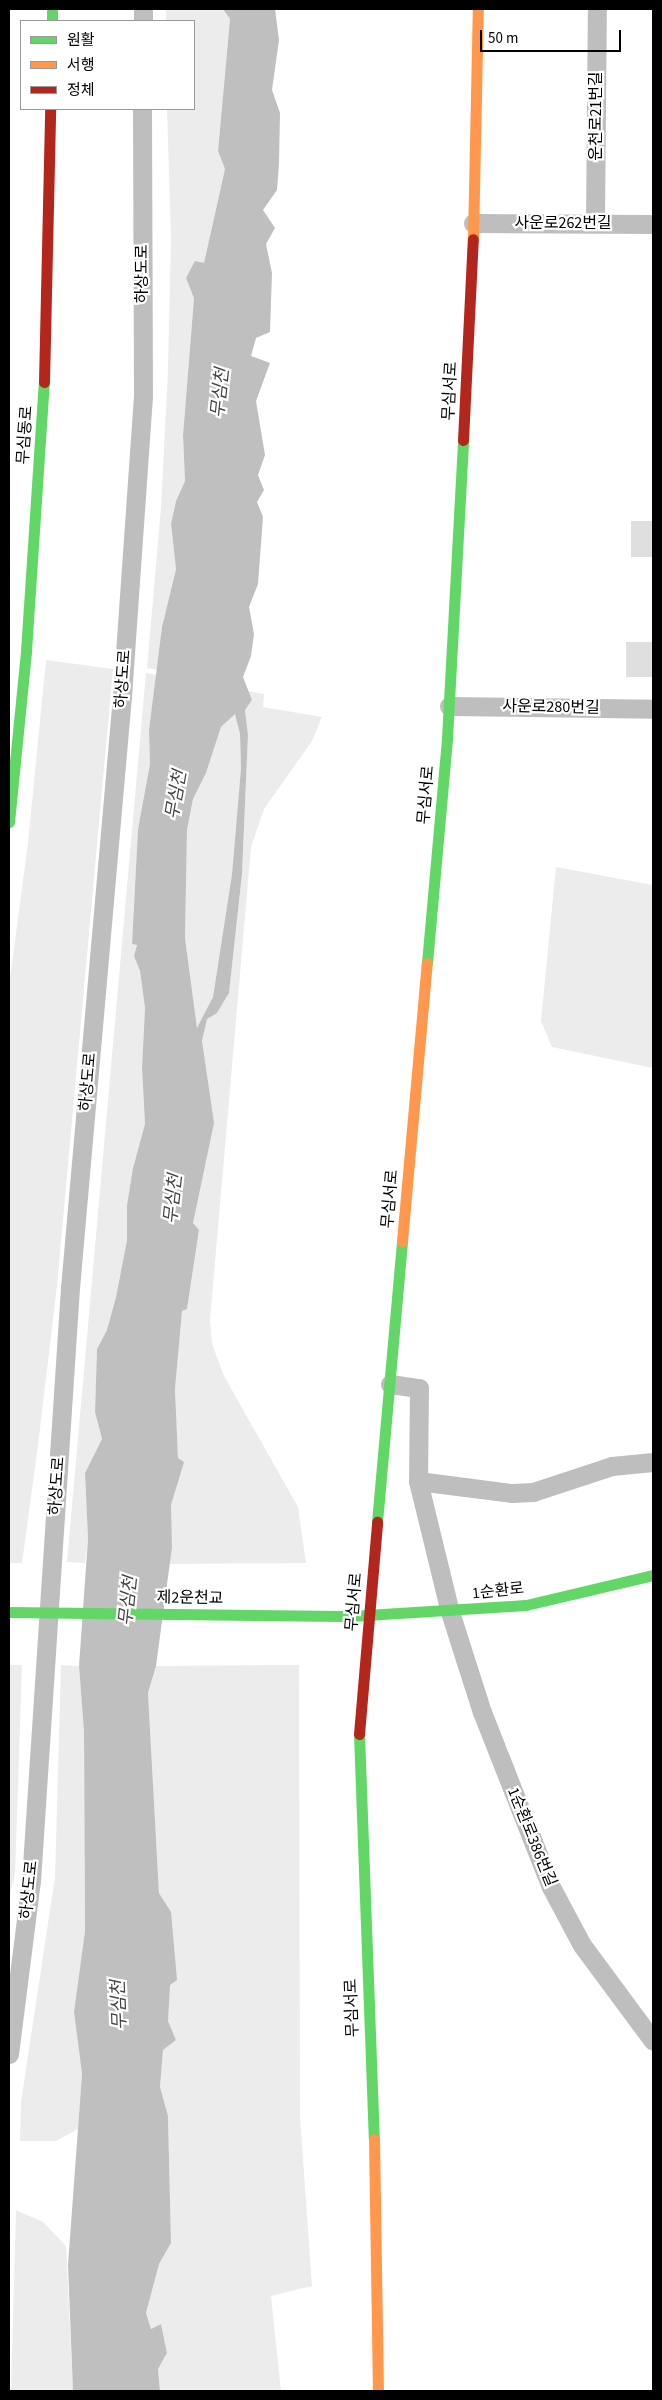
<!DOCTYPE html>
<html>
<head>
<meta charset="utf-8">
<style>
  body { margin:0 }
  #map { position:relative; width:662px; height:2400px; overflow:hidden; background:#fff; font-family:"Source Sans 3","Noto Sans KR",sans-serif }
  div>[style] { position:absolute }
  [style*='--x'] { left:calc(var(--x)*1px); top:calc(var(--y)*1px); width:calc(var(--w)*1px); rotate:calc(var(--a)*1deg) }
  .green>* { inset:0; background:#ececec }
  .water>* { inset:0; background:#bfbfbf }
  .building>* { inset:0; background:#dfdfdf; transform-origin:0 0 }
  .street>* { height:19px; margin:-9.5px; padding:0 9.5px; transform-origin:9.5px; border-radius:9.5px; background:#bebebe }
  .fast>* { height:11px; margin:-5.5px; padding:0 5.5px; transform-origin:5.5px; border-radius:5.5px; background:#63d668 }
  .slow>* { height:11px; margin:-5.5px; padding:0 5.5px; transform-origin:5.5px; border-radius:5.5px; background:#ff974d }
  .jam>* { height:11px; margin:-5.5px; padding:0 5.5px; transform-origin:5.5px; border-radius:5.5px; background:#b3261e }
  .fast-bridge>* { height:11px; margin:-5.5px; padding:0 5.5px; transform-origin:5.5px; border-radius:5.5px; background:#63d668 }
  span { translate:-50% -50%; white-space:nowrap; text-align:center; line-height:1.15; -webkit-text-stroke:4.5px #fff; paint-order:stroke }
  .street-label { font-size:16px; color:#000 }
  .water-label { font-size:18px; color:#444; font-style:italic }
  .frame { position:absolute; inset:0; border:10px solid #000; pointer-events:none }
  .legend { position:absolute; left:20px; top:20px; width:175px; height:90px; box-sizing:border-box; background:#fff; border:1px solid #999; margin:0; padding:6px 9px; list-style:none; font-size:15px; color:#000 }
  .legend li { display:flex; align-items:center; gap:10px; height:25px }
  .legend b { width:25px; border:1px solid #999 }
  .scale { position:absolute; left:480px; top:30px; width:141px; height:22px; box-sizing:border-box; border:2px solid #000; border-top:0; padding-left:6px; font-size:15px; line-height:18px; white-space:nowrap; color:#000; -webkit-text-stroke:4px #fff; paint-order:stroke }
</style>
</head>
<body>
<div id="map">
  <div class="green">
    <i style="clip-path:polygon(166px 9px,223px 9px,230px 19px,218px 151px,225px 169px,204px 263px,186px 277px,194px 297px,183px 435px,185px 481px,176px 501px,171px 524px,176px 569px,162px 627px,158px 670px,147px 668px,161px 508px,168px 369px,171px 238px,167px 109px,194px 109px,194px 21px,166px 21px)"></i>
    <i style="clip-path:polygon(46px 660px,113px 669px,57px 1286px,38px 1445px,22px 1563px,9px 1563px,9px 986px,28px 843px)"></i>
    <i style="clip-path:polygon(146px 673px,157px 675px,149px 730px,150px 764px,138px 829px,132px 944px,137px 945px,134px 956px,140px 971px,145px 1008px,142px 1068px,145px 1124px,133px 1168px,127px 1205px,127px 1240px,116px 1297px,107px 1330px,97px 1349px,95px 1412px,102px 1439px,85px 1473px,88px 1539px,85px 1563px,67px 1562px)"></i>
    <i style="clip-path:polygon(248px 691px,264px 694px,263px 707px,322px 717px,312px 741px,264px 809px,251px 847px,210px 1320px,212px 1344px,224px 1376px,298px 1507px,306px 1563px,170px 1564px,171px 1505px,177px 1485px,178px 1458px,175px 1389px,182px 1311px,187px 1309px,199px 1230px,193px 1223px,199px 1188px,206px 1076px,202px 1041px,207px 1018px,217px 1013px,229px 993px,242px 874px,248px 735px,245px 710px,252px 700px)"></i>
    <i style="clip-path:polygon(235px 713px,240px 734px,241px 768px,232px 874px,213px 997px,197px 1029px,185px 938px,187px 830px,193px 799px,206px 773px,221px 727px)"></i>
    <i style="clip-path:polygon(556px 867px,653px 885px,653px 1068px,552px 1047px,541px 1021px)"></i>
    <i style="clip-path:polygon(9px 1665px,22px 1665px,15px 1875px,9px 1897px)"></i>
    <i style="clip-path:polygon(61px 1665px,79px 1666px,84px 1732px,85px 1931px,74px 2012px,82px 2074px,78px 2129px,56px 2141px,20px 2141px,21px 2102px,55px 1877px)"></i>
    <i style="clip-path:polygon(299px 1665px,300px 2116px,312px 2286px,271px 2296px,281px 2391px,160px 2391px,158px 2369px,167px 2353px,161px 2324px,151px 2329px,146px 2313px,159px 2264px,171px 2243px,168px 2116px,160px 2087px,163px 2050px,176px 2040px,168px 2021px,171px 1912px,159px 1893px,148px 1693px,156px 1666px)"></i>
    <i style="clip-path:polygon(16px 2210px,43px 2222px,66px 2246px,73px 2391px,11px 2391px)"></i>
  </div>
  <div class="water">
    <i style="clip-path:polygon(evenodd,223px 9px,275px 9px,279px 40px,272px 90px,280px 113px,279px 164px,277px 190px,263px 210px,275px 228px,266px 244px,272px 273px,270px 332px,256px 338px,251px 356px,270px 363px,256px 401px,265px 455px,258px 475px,264px 490px,257px 502px,263px 517px,258px 584px,249px 607px,254px 634px,251px 656px,243px 677px,252px 700px,245px 710px,248px 735px,242px 874px,229px 993px,217px 1013px,207px 1019px,202px 1041px,214px 1123px,193px 1223px,199px 1230px,187px 1309px,182px 1311px,175px 1389px,178px 1458px,184px 1462px,171px 1505px,172px 1547px,156px 1666px,148px 1693px,159px 1893px,171px 1912px,177px 1980px,170px 1985px,168px 2021px,176px 2040px,163px 2050px,160px 2087px,168px 2116px,171px 2243px,159px 2264px,146px 2313px,151px 2329px,161px 2324px,167px 2353px,158px 2369px,160px 2391px,73px 2391px,68px 2265px,82px 2074px,74px 2012px,85px 1931px,84px 1732px,79px 1666px,88px 1539px,85px 1473px,102px 1439px,95px 1412px,97px 1349px,107px 1330px,116px 1297px,127px 1240px,127px 1205px,133px 1168px,145px 1124px,142px 1068px,145px 1008px,140px 971px,134px 956px,137px 945px,132px 944px,138px 829px,150px 764px,149px 730px,162px 627px,176px 569px,171px 524px,176px 501px,185px 481px,183px 435px,194px 298px,186px 278px,195px 261px,204px 263px,225px 169px,218px 151px,230px 19px,223px 9px,235px 714px,240px 734px,241px 768px,232px 874px,213px 997px,197px 1028px,185px 938px,187px 830px,193px 799px,206px 773px,221px 727px,235px 714px)"></i>
  </div>
  <div class="building">
    <i style="left:631px;top:521px;width:22px;height:36px"></i>
    <i style="left:626px;top:642px;width:27px;height:35px"></i>
  </div>
  <div class="street">
    <i style="--x:143;--y:21;--w:12;--a:-90"></i>
    <i style="--x:473;--y:223;--w:180;--a:0.3"></i>
    <i style="--x:595;--y:223;--w:214;--a:-89.5"></i>
    <i style="--x:449;--y:706;--w:204;--a:0.8"></i>
    <i style="--x:390;--y:1384;--w:29;--a:8"></i>
    <i style="--x:419;--y:1388;--w:93;--a:90.6"></i>
    <i style="--x:418;--y:1481;--w:135;--a:76.3"></i>
    <i style="--x:450;--y:1612;--w:105;--a:72.3"></i>
    <i style="--x:482;--y:1712;--w:188;--a:68.5"></i>
    <i style="--x:551;--y:1887;--w:66;--a:61.9"></i>
    <i style="--x:582;--y:1945;--w:119;--a:53.5"></i>
    <i style="--x:418;--y:1481;--w:95;--a:7.3"></i>
    <i style="--x:512;--y:1493;--w:21;--a:-3"></i>
    <i style="--x:533;--y:1492;--w:83;--a:-18.2"></i>
    <i style="--x:612;--y:1466;--w:41;--a:-5.6"></i>
    <i style="--x:9;--y:2054;--w:174;--a:-82.8"></i>
    <i style="--x:31;--y:1881;--w:594;--a:-86.24"></i>
    <i style="--x:70;--y:1288;--w:594;--a:-84.98"></i>
    <i style="--x:122;--y:696;--w:300;--a:-86"></i>
    <i style="--x:143;--y:397;--w:288;--a:-90.2"></i>
  </div>
  <div class="fast">
    <i style="--x:52;--y:9;--w:12;--a:90"></i>
    <i style="--x:9;--y:822;--w:172;--a:-84.3"></i>
    <i style="--x:26;--y:651;--w:270;--a:-86.2"></i>
    <i style="--x:427;--y:963;--w:226;--a:-84.9"></i>
    <i style="--x:447;--y:738;--w:298;--a:-86.9"></i>
    <i style="--x:377;--y:1522;--w:282;--a:-84.9"></i>
    <i style="--x:351;--y:1616;--w:175;--a:-3.6"></i>
    <i style="--x:526;--y:1605;--w:130;--a:-13.3"></i>
    <i style="--x:359;--y:1734;--w:405;--a:87.9"></i>
  </div>
  <div class="slow">
    <i style="--x:473;--y:239;--w:230;--a:-88.8"></i>
    <i style="--x:402;--y:1241;--w:279;--a:-84.9"></i>
    <i style="--x:374;--y:2139;--w:252;--a:89.1"></i>
  </div>
  <div class="jam">
    <i style="--x:44;--y:382;--w:273;--a:-88.7"></i>
    <i style="--x:463;--y:440;--w:201;--a:-87.2"></i>
    <i style="--x:359;--y:1734;--w:213;--a:-85.1"></i>
  </div>
  <div class="fast-bridge">
    <i style="--x:9;--y:1612;--w:333;--a:0.7"></i>
  </div>
  <div class="street-label">
    <span style="left:596px;top:116px;rotate:-90deg">운천로21번길</span>
    <span style="left:563px;top:223px">사운로262번길</span>
    <span style="left:142px;top:274px;rotate:-90deg">하상도로</span>
    <span style="left:450px;top:391px;rotate:-87deg">무심서로</span>
    <span style="left:25px;top:435px;rotate:-86deg">무심동로</span>
    <span style="left:123px;top:679px;rotate:-86deg">하상도로</span>
    <span style="left:551px;top:707px;rotate:1deg">사운로280번길</span>
    <span style="left:426px;top:795px;rotate:-85deg">무심서로</span>
    <span style="left:88px;top:1082px;rotate:-85deg">하상도로</span>
    <span style="left:390px;top:1199px;rotate:-85deg">무심서로</span>
    <span style="left:57px;top:1486px;rotate:-86deg">하상도로</span>
    <span style="left:498px;top:1591px;rotate:-6deg">1순환로</span>
    <span style="left:190px;top:1598px;rotate:1deg">제2운천교</span>
    <span style="left:354px;top:1602px;rotate:-85deg">무심서로</span>
    <span style="left:532px;top:1837px;rotate:68deg">1순환로386번길</span>
    <span style="left:29px;top:1890px;rotate:-84deg">하상도로</span>
    <span style="left:352px;top:2008px;rotate:-92deg">무심서로</span>
  </div>
  <div class="water-label">
    <span style="left:221px;top:393px;rotate:-84deg">무심천</span>
    <span style="left:177px;top:795px;rotate:-80deg">무심천</span>
    <span style="left:174px;top:1199px;rotate:-84deg">무심천</span>
    <span style="left:129px;top:1601px;rotate:-84deg">무심천</span>
    <span style="left:120px;top:2005px;rotate:-92deg">무심천</span>
  </div>
  <div class="frame"></div>
  <ul class="legend">
  <li><b style="height:6px;background:#63d668"></b>원활</li>
  <li><b style="height:6px;background:#ff974d"></b>서행</li>
  <li><b style="height:6px;background:#b3261e"></b>정체</li>
  </ul>
  <div class="scale">50 m</div>
</div>
</body>
</html>
